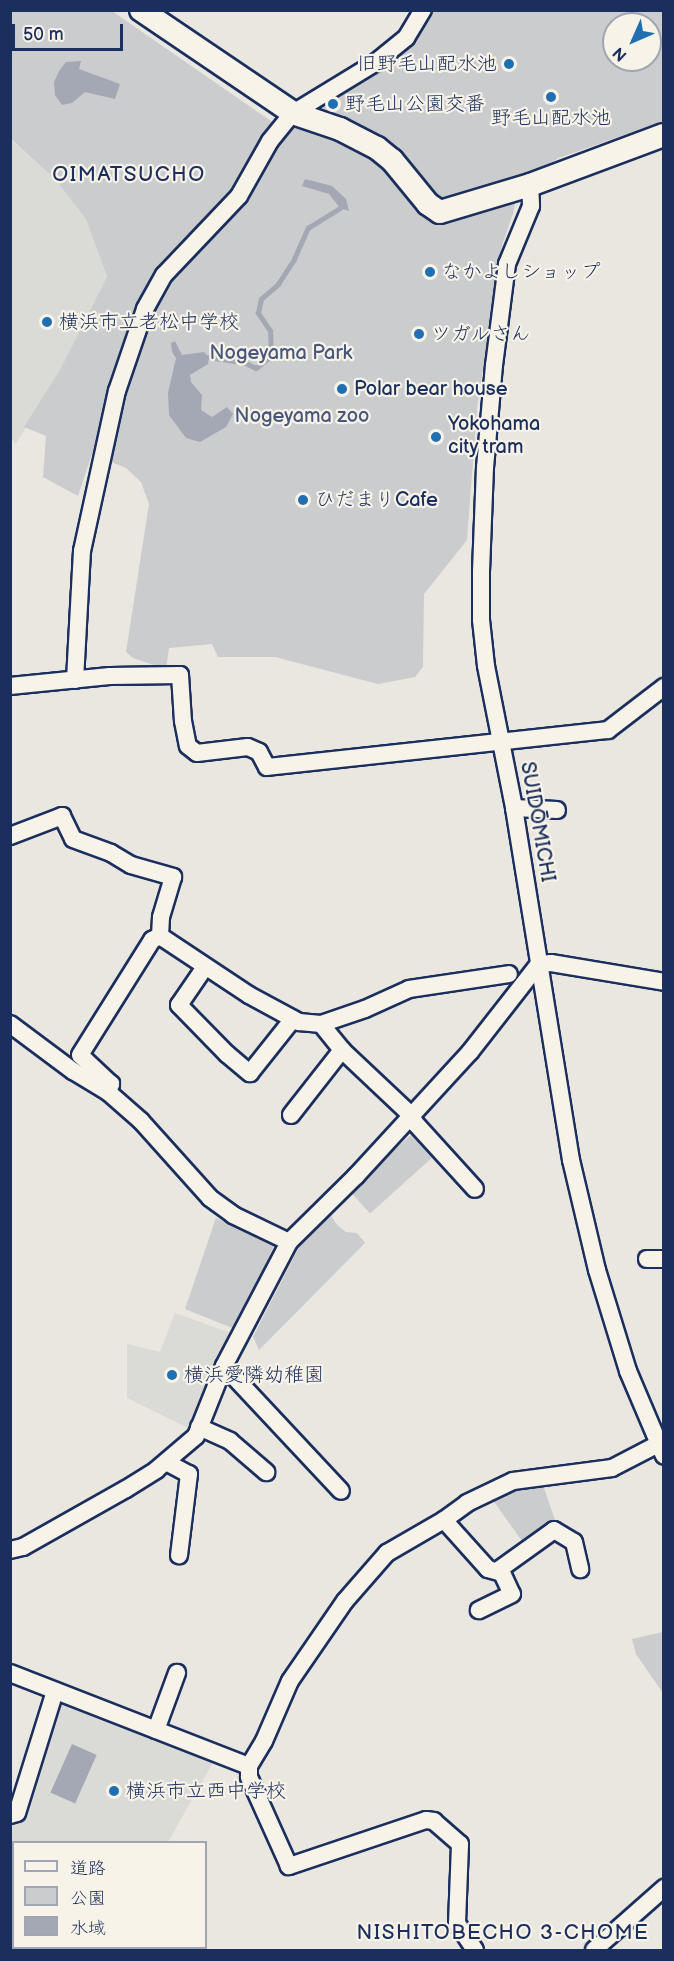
<!DOCTYPE html>
<html>
<head>
<meta charset="utf-8">
<style>
  body { margin:0 }
  #map { position:relative; width:674px; height:1961px; overflow:hidden; background:#eae7e0; font-family:"Balsamiq Sans","Klee One",sans-serif }
  div>[style] { position:absolute }
  [style*='--x'] { left:calc(var(--x)*1px); top:calc(var(--y)*1px); width:calc(var(--w)*1px); rotate:calc(var(--a)*1deg) }
  .built>* { inset:0; background:#dadad6 }
  .green>* { inset:0; background:#cbcccd; transform-origin:0 0 }
  .water>* { inset:0; background:#a3a8b4; transform-origin:0 0 }
  .stream>* { height:4.5px; margin:-2.25px; padding:0 2.25px; transform-origin:2.25px; border-radius:2.25px; background:#a3a8b4 }
  .roads { filter:drop-shadow(2px 0 #1b2f5e) drop-shadow(-2px 0 #1b2f5e) drop-shadow(0 2px #1b2f5e) drop-shadow(0 -2px #1b2f5e) }
  .street>* { height:16px; margin:-8px; padding:0 8px; transform-origin:8px; border-radius:8px; background:#f7f3e8 }
  .secondary>* { height:22px; margin:-11px; padding:0 11px; transform-origin:11px; border-radius:11px; background:#f7f3e8 }
  .dots>* { width:16px; height:16px; translate:-50% -50%; box-sizing:border-box; border:3px solid #f7f3e8; border-radius:50% }
  span { translate:-50% -50%; white-space:nowrap; text-align:center; line-height:1.15; -webkit-text-stroke:4.5px #f7f3e8; paint-order:stroke }
  .poi-label { font-size:20px; color:#1b2f5e }
  .right { translate:-100% -50%; text-align:right }
  .left { translate:0 -50%; text-align:left }
  .park-label { font-size:20px; color:#47567a }
  .street-label { font-size:20px; color:#1b2f5e }
  .neighbourhood-label { font-size:21px; color:#1b2f5e; letter-spacing:1.5px }
  .frame { position:absolute; inset:0; border:12px solid #1b2f5e; pointer-events:none }
  .legend { position:absolute; left:12px; top:1841px; width:195px; height:108px; box-sizing:border-box; background:#f7f3e8; border:2px solid #9fa5b1; margin:0; padding:8px 10px; list-style:none; font-size:18px; color:#1b2f5e }
  .legend li { display:flex; align-items:center; gap:12px; height:30px }
  .legend b { width:30px; border:2px solid #9fa5b1 }
  .north { position:absolute; left:602px; top:12px; width:60px; height:60px; box-sizing:border-box; background:#f7f3e8; border:2px solid #9fa5b1; border-radius:50%; rotate:225deg; font-size:16px; font-weight:700; line-height:24px; text-align:center; color:#1b2f5e }
  .north::after { content:''; display:block; margin:auto; width:21px; height:27px; background:#1f6fb2; clip-path:polygon(50% 0,100% 100%,50% 72%,0 100%) }
  .scale { position:absolute; left:12px; top:24px; width:111px; height:27px; box-sizing:border-box; border:3px solid #1b2f5e; border-top:0; padding-left:8px; font-size:18px; line-height:21px; white-space:nowrap; color:#1b2f5e; -webkit-text-stroke:4px #f7f3e8; paint-order:stroke }
</style>
</head>
<body>
<div id="map">
  <div class="built">
    <i style="clip-path:polygon(10px 139px,55px 179px,86px 219px,107px 278px,61px 368px,16px 444px,10px 437px)"></i>
    <i style="clip-path:polygon(175px 1313px,234px 1334px,192px 1430px,127px 1398px,127px 1344px,160px 1352px)"></i>
    <i style="clip-path:polygon(61px 1700px,215px 1759px,168px 1842px,14px 1842px,13px 1915px,10px 1914px,10px 1826px,21px 1823px)"></i>
  </div>
  <div class="green">
    <i style="clip-path:polygon(evenodd,11px 11px,112px 11px,284px 130px,293px 123px,307px 126px,323px 102px,428px 11px,663px 11px,663px 121px,559px 158px,520px 179px,513px 214px,502px 245px,477px 408px,467px 540px,424px 594px,423px 667px,415px 677px,378px 684px,275px 657px,218px 657px,212px 644px,169px 648px,166px 669px,133px 658px,126px 652px,149px 504px,141px 482px,126px 468px,92px 454px,78px 496px,43px 477px,46px 436px,24px 427px,61px 368px,107px 277px,86px 219px,55px 179px,11px 139px,11px 11px,614px 24px,650px 24px,650px 60px,614px 60px,614px 24px)"></i>
    <i style="left:411px;top:1135px;width:31px;height:83px;rotate:48deg"></i>
    <i style="clip-path:polygon(331px 1216px,338px 1226px,346px 1232px,357px 1233px,365px 1243px,259px 1350px,253px 1337px,300px 1245px)"></i>
    <i style="clip-path:polygon(216px 1218px,274px 1245px,237px 1330px,185px 1309px)"></i>
    <i style="clip-path:polygon(542px 1482px,555px 1520px,522px 1541px,492px 1499px,514px 1488px)"></i>
    <i style="clip-path:polygon(663px 1632px,664px 1632px,663px 1693px,636px 1654px,632px 1639px)"></i>
  </div>
  <div class="water">
    <i style="clip-path:polygon(81px 61px,79px 69px,120px 84px,115px 99px,85px 92px,72px 103px,62px 105px,55px 95px,54px 82px,59px 71px,66px 62px)"></i>
    <i style="clip-path:polygon(305px 179px,332px 186px,346px 199px,349px 211px,340px 208px,329px 194px,302px 186px)"></i>
    <i style="clip-path:polygon(175px 341px,182px 355px,204px 352px,209px 357px,208px 364px,190px 375px,191px 382px,202px 395px,201px 410px,212px 417px,227px 407px,233px 414px,226px 427px,200px 442px,186px 438px,169px 415px,168px 393px,176px 358px,172px 352px,171px 343px)"></i>
    <i style="left:72px;top:1744px;width:27px;height:53px;rotate:24deg"></i>
  </div>
  <div class="stream">
    <i style="--x:209;--y:357;--w:37;--a:9"></i>
    <i style="--x:246;--y:363;--w:11;--a:27"></i>
    <i style="--x:256;--y:368;--w:19;--a:-39"></i>
    <i style="--x:271;--y:356;--w:25;--a:-92"></i>
    <i style="--x:270;--y:331;--w:22;--a:-124"></i>
    <i style="--x:258;--y:313;--w:14;--a:-78"></i>
    <i style="--x:261;--y:299;--w:23;--a:-41"></i>
    <i style="--x:278;--y:284;--w:30;--a:-57"></i>
    <i style="--x:294;--y:259;--w:34;--a:-66"></i>
    <i style="--x:308;--y:228;--w:38;--a:-32"></i>
  </div>
  <div class="roads">
    <div class="street">
      <i style="--x:530;--y:185;--w:21;--a:87"></i>
      <i style="--x:531;--y:206;--w:63;--a:112.5"></i>
      <i style="--x:507;--y:264;--w:102;--a:97.3"></i>
      <i style="--x:494;--y:365;--w:102;--a:95"></i>
      <i style="--x:485;--y:467;--w:105;--a:92.2"></i>
      <i style="--x:481;--y:572;--w:48;--a:90"></i>
      <i style="--x:481;--y:620;--w:46;--a:83.8"></i>
      <i style="--x:486;--y:666;--w:145;--a:78.8"></i>
      <i style="--x:514;--y:808;--w:357;--a:80.8"></i>
      <i style="--x:571;--y:1160;--w:113;--a:76.7"></i>
      <i style="--x:597;--y:1270;--w:106;--a:72.9"></i>
      <i style="--x:628;--y:1371;--w:92;--a:67"></i>
      <i style="--x:75;--y:680;--w:129;--a:-86.9"></i>
      <i style="--x:82;--y:551;--w:164;--a:-77.7"></i>
      <i style="--x:117;--y:391;--w:87;--a:-71.1"></i>
      <i style="--x:145;--y:309;--w:39;--a:-61"></i>
      <i style="--x:164;--y:275;--w:109;--a:-46.5"></i>
      <i style="--x:239;--y:196;--w:63;--a:-60.6"></i>
      <i style="--x:270;--y:141;--w:36;--a:-51"></i>
      <i style="--x:293;--y:113;--w:96;--a:-31.4"></i>
      <i style="--x:375;--y:63;--w:40;--a:-39"></i>
      <i style="--x:406;--y:38;--w:33;--a:-59"></i>
      <i style="--x:10;--y:686;--w:100;--a:-5.7"></i>
      <i style="--x:110;--y:676;--w:70;--a:-0.8"></i>
      <i style="--x:180;--y:675;--w:46;--a:86.3"></i>
      <i style="--x:183;--y:721;--w:25;--a:79"></i>
      <i style="--x:188;--y:746;--w:11;--a:38"></i>
      <i style="--x:197;--y:753;--w:51;--a:-6.7"></i>
      <i style="--x:248;--y:747;--w:12;--a:24"></i>
      <i style="--x:259;--y:752;--w:17;--a:62"></i>
      <i style="--x:267;--y:767;--w:343;--a:-6.2"></i>
      <i style="--x:608;--y:730;--w:71;--a:-37.5"></i>
      <i style="--x:514;--y:808;--w:43;--a:2.7"></i>
      <i style="--x:10;--y:836;--w:56;--a:-21"></i>
      <i style="--x:62;--y:816;--w:25;--a:64"></i>
      <i style="--x:73;--y:839;--w:40;--a:20.2"></i>
      <i style="--x:111;--y:853;--w:23;--a:31"></i>
      <i style="--x:131;--y:865;--w:44;--a:15.9"></i>
      <i style="--x:173;--y:877;--w:42;--a:106.7"></i>
      <i style="--x:161;--y:917;--w:19;--a:93"></i>
      <i style="--x:205;--y:967;--w:46;--a:124.4"></i>
      <i style="--x:179;--y:1005;--w:69;--a:45.6"></i>
      <i style="--x:227;--y:1054;--w:30;--a:40"></i>
      <i style="--x:250;--y:1073;--w:69;--a:-51.5"></i>
      <i style="--x:10;--y:1024;--w:79;--a:36.7"></i>
      <i style="--x:73;--y:1071;--w:41;--a:31"></i>
      <i style="--x:108;--y:1092;--w:44;--a:41.3"></i>
      <i style="--x:141;--y:1121;--w:103;--a:48.1"></i>
      <i style="--x:210;--y:1198;--w:29;--a:36"></i>
      <i style="--x:233;--y:1215;--w:62;--a:25.7"></i>
      <i style="--x:321;--y:1024;--w:33;--a:51"></i>
      <i style="--x:342;--y:1050;--w:96;--a:43.3"></i>
      <i style="--x:412;--y:1116;--w:8;--a:67"></i>
      <i style="--x:415;--y:1123;--w:89;--a:47.7"></i>
      <i style="--x:108;--y:1092;--w:9;--a:-69"></i>
      <i style="--x:111;--y:1084;--w:42;--a:-136.9"></i>
      <i style="--x:80;--y:1055;--w:136;--a:-57.9"></i>
      <i style="--x:152;--y:940;--w:9;--a:-27"></i>
      <i style="--x:160;--y:936;--w:107;--a:33.5"></i>
      <i style="--x:249;--y:995;--w:57;--a:28.4"></i>
      <i style="--x:299;--y:1022;--w:22;--a:5"></i>
      <i style="--x:321;--y:1024;--w:46;--a:-18.8"></i>
      <i style="--x:365;--y:1009;--w:48;--a:-24.4"></i>
      <i style="--x:409;--y:989;--w:101;--a:-8.5"></i>
      <i style="--x:291;--y:1115;--w:83;--a:-51.9"></i>
      <i style="--x:647;--y:1259;--w:17;--a:0"></i>
      <i style="--x:224;--y:1366;--w:171;--a:46.9"></i>
      <i style="--x:199;--y:1427;--w:34;--a:24"></i>
      <i style="--x:230;--y:1441;--w:48;--a:40.7"></i>
      <i style="--x:166;--y:1462;--w:26;--a:28"></i>
      <i style="--x:189;--y:1474;--w:82;--a:97"></i>
      <i style="--x:444;--y:1520;--w:66;--a:48.1"></i>
      <i style="--x:488;--y:1569;--w:15;--a:16"></i>
      <i style="--x:502;--y:1573;--w:23;--a:65"></i>
      <i style="--x:512;--y:1594;--w:37;--a:154"></i>
      <i style="--x:10;--y:1550;--w:13;--a:-13"></i>
      <i style="--x:23;--y:1547;--w:118;--a:-29.4"></i>
      <i style="--x:126;--y:1489;--w:36;--a:-32"></i>
      <i style="--x:156;--y:1470;--w:52;--a:-40.4"></i>
      <i style="--x:196;--y:1436;--w:75;--a:-68.2"></i>
      <i style="--x:224;--y:1366;--w:140;--a:-62.3"></i>
      <i style="--x:289;--y:1242;--w:94;--a:-44.6"></i>
      <i style="--x:356;--y:1176;--w:168;--a:-47.4"></i>
      <i style="--x:470;--y:1052;--w:110;--a:-52"></i>
      <i style="--x:538;--y:965;--w:13;--a:-9"></i>
      <i style="--x:551;--y:963;--w:115;--a:9.5"></i>
      <i style="--x:497;--y:1571;--w:70;--a:-35.7"></i>
      <i style="--x:554;--y:1530;--w:23;--a:31"></i>
      <i style="--x:574;--y:1542;--w:28;--a:77"></i>
      <i style="--x:10;--y:1673;--w:256;--a:21.3"></i>
      <i style="--x:156;--y:1730;--w:61;--a:-69.8"></i>
      <i style="--x:10;--y:1815;--w:7;--a:-16"></i>
      <i style="--x:17;--y:1813;--w:128;--a:-72.7"></i>
      <i style="--x:475;--y:1950;--w:32;--a:-124"></i>
      <i style="--x:457;--y:1923;--w:79;--a:-87.8"></i>
      <i style="--x:460;--y:1844;--w:35;--a:-139"></i>
      <i style="--x:434;--y:1821;--w:8;--a:-173"></i>
      <i style="--x:426;--y:1820;--w:145;--a:161.4"></i>
      <i style="--x:289;--y:1866;--w:98;--a:-114.2"></i>
      <i style="--x:249;--y:1777;--w:11;--a:-90"></i>
      <i style="--x:249;--y:1766;--w:29;--a:-59"></i>
      <i style="--x:264;--y:1741;--w:65;--a:-66.6"></i>
      <i style="--x:290;--y:1681;--w:97;--a:-55.5"></i>
      <i style="--x:345;--y:1601;--w:64;--a:-48.8"></i>
      <i style="--x:387;--y:1553;--w:66;--a:-30.1"></i>
      <i style="--x:444;--y:1520;--w:29;--a:-36"></i>
      <i style="--x:467;--y:1503;--w:51;--a:-25.6"></i>
      <i style="--x:513;--y:1481;--w:100;--a:-7.5"></i>
      <i style="--x:612;--y:1468;--w:59;--a:-27.4"></i>
      <i style="--x:594;--y:1950;--w:94;--a:-41.5"></i>
    </div>
    <div class="secondary">
      <i style="--x:141;--y:10;--w:184;--a:34.1"></i>
      <i style="--x:293;--y:113;--w:50;--a:18.8"></i>
      <i style="--x:340;--y:129;--w:42;--a:27.2"></i>
      <i style="--x:377;--y:148;--w:19;--a:39"></i>
      <i style="--x:392;--y:160;--w:57;--a:50.7"></i>
      <i style="--x:428;--y:204;--w:14;--a:34"></i>
      <i style="--x:440;--y:212;--w:94;--a:-16.7"></i>
      <i style="--x:530;--y:185;--w:143;--a:-20.5"></i>
    </div>
  </div>
  <div class="dots">
    <i style="left:509px;top:64px;background:#1f6fb2"></i>
    <i style="left:551px;top:97px;background:#1f6fb2"></i>
    <i style="left:333px;top:104px;background:#1f6fb2"></i>
    <i style="left:430px;top:272px;background:#1f6fb2"></i>
    <i style="left:47px;top:322px;background:#1f6fb2"></i>
    <i style="left:419px;top:334px;background:#1f6fb2"></i>
    <i style="left:342px;top:389px;background:#1f6fb2"></i>
    <i style="left:436px;top:437px;background:#1f6fb2"></i>
    <i style="left:303px;top:500px;background:#1f6fb2"></i>
    <i style="left:172px;top:1375px;background:#1f6fb2"></i>
    <i style="left:114px;top:1791px;background:#1f6fb2"></i>
  </div>
  <div class="poi-label">
    <span class="right" style="left:497px;top:64px">旧野毛山配水池</span>
    <span class="left" style="left:345px;top:104px">野毛山公園交番</span>
    <span style="left:551px;top:118px">野毛山配水池</span>
    <span class="left" style="left:442px;top:272px">なかよしショップ</span>
    <span class="left" style="left:59px;top:322px">横浜市立老松中学校</span>
    <span class="left" style="left:431px;top:334px">ツガルさん</span>
    <span class="left" style="left:354px;top:389px">Polar bear house</span>
    <span class="left" style="left:448px;top:436px">Yokohama<br>city tram</span>
    <span class="left" style="left:315px;top:500px">ひだまりCafe</span>
    <span class="left" style="left:184px;top:1375px">横浜愛隣幼稚園</span>
    <span class="left" style="left:126px;top:1791px">横浜市立西中学校</span>
  </div>
  <div class="park-label">
    <span style="left:281px;top:353px">Nogeyama Park</span>
    <span style="left:302px;top:416px">Nogeyama zoo</span>
  </div>
  <div class="street-label">
    <span style="left:537px;top:822px;rotate:80deg">SUIDŌMICHI</span>
  </div>
  <div class="neighbourhood-label">
    <span style="left:129px;top:175px">OIMATSUCHO</span>
    <span style="left:503px;top:1933px">NISHITOBECHO 3-CHOME</span>
  </div>
  <div class="frame"></div>
  <ul class="legend">
  <li><b style="height:8px;background:#f7f3e8"></b>道路</li>
  <li><b style="height:16px;background:#cbcccd"></b>公園</li>
  <li><b style="height:16px;background:#a3a8b4"></b>水域</li>
  </ul>
  <div class="north">N</div>
  <div class="scale">50 m</div>
</div>
</body>
</html>
